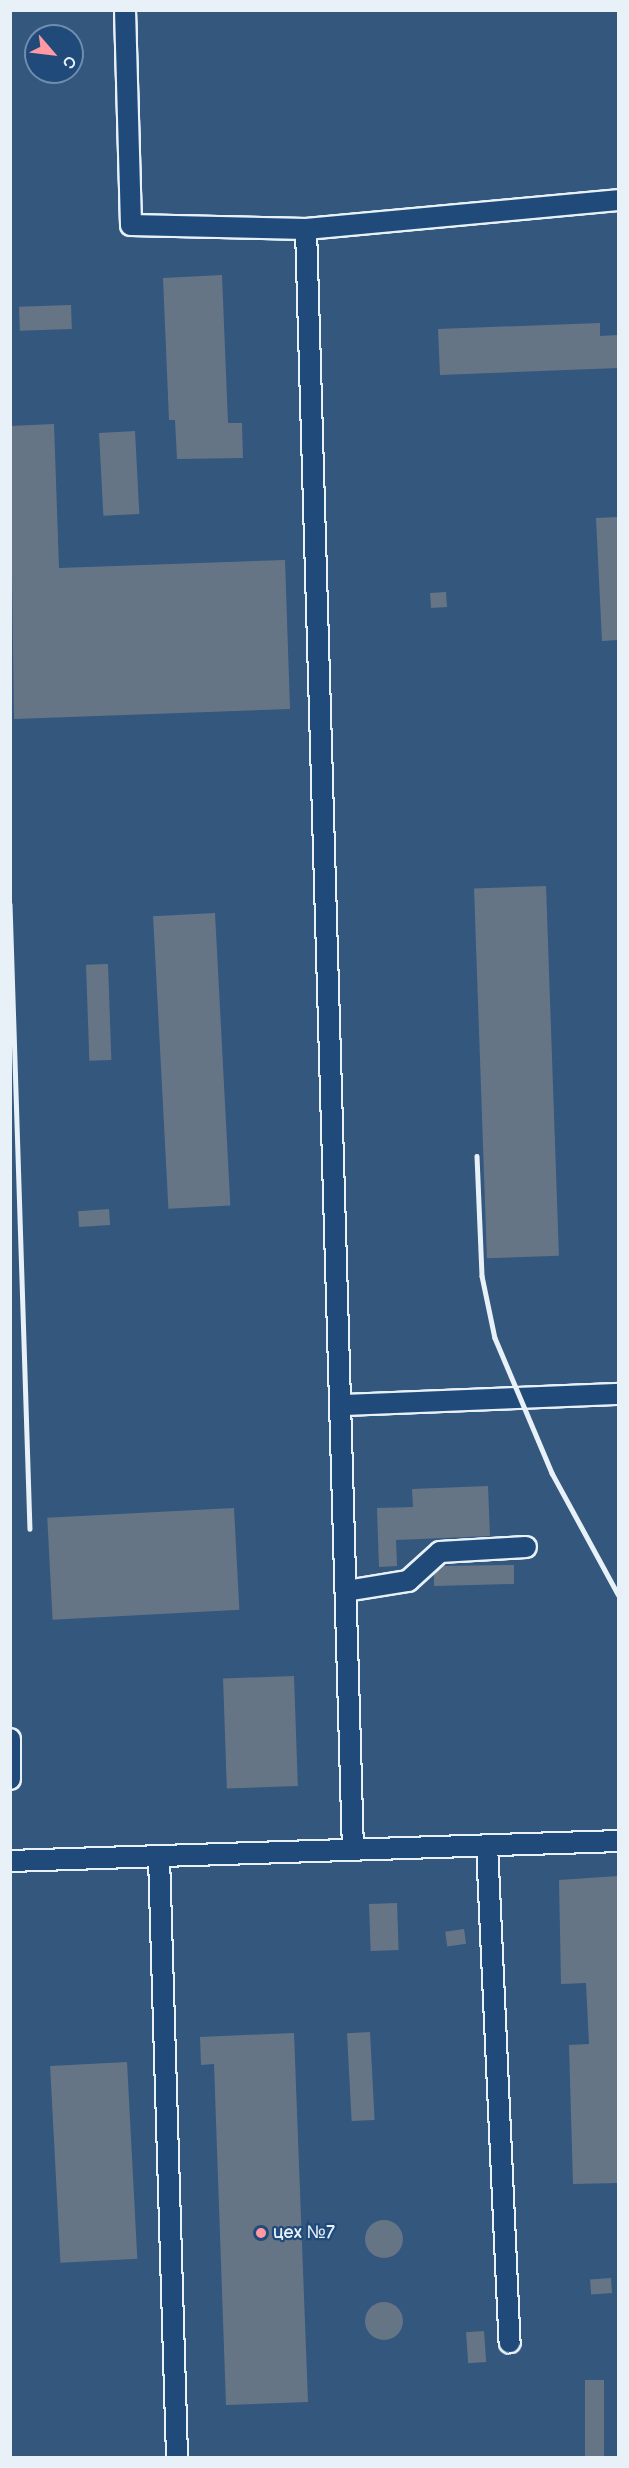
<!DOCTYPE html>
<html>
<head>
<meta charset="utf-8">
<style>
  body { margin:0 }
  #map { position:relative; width:629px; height:2468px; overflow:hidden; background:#1f4a7a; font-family:"Balsamiq Sans",sans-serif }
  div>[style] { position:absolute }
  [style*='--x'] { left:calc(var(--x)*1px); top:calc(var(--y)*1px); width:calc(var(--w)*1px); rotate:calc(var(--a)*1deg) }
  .built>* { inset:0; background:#34577e }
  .building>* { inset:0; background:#667586; transform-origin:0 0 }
  .round { border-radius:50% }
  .roads { filter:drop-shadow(2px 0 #e8f1f8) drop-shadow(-2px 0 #e8f1f8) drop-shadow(0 2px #e8f1f8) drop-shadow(0 -2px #e8f1f8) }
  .minor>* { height:20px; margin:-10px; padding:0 10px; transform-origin:10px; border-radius:10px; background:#1f4a7a }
  .rail>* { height:4.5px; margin:-2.25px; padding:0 2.25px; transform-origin:2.25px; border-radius:2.25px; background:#e8f1f8 }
  .dots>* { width:16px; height:16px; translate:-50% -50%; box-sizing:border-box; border:3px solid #1f4a7a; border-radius:50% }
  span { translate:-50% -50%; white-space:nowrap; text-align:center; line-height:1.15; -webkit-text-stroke:4.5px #1f4a7a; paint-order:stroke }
  .poi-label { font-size:18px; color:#e8f1f8 }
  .left { translate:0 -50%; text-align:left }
  .frame { position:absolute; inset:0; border:12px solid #e8f1f8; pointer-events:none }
  .north { position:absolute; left:24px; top:24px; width:60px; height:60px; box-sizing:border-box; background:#1f4a7a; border:2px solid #6f8dac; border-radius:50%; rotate:118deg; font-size:16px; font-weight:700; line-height:24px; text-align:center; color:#e8f1f8 }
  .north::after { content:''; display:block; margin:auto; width:21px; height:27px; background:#ff9aa2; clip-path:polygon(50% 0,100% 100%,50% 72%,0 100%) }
</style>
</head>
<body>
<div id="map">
  <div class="built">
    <i style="clip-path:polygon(evenodd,11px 11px,618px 11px,618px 2457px,11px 2457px,11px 11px,36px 36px,72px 36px,72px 72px,36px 72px,36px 36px)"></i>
  </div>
  <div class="building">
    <i style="clip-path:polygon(222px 275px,228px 423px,242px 423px,243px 458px,177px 459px,175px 420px,169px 420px,163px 278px)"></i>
    <i style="left:71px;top:305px;width:24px;height:52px;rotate:88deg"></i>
    <i style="clip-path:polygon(600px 323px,600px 336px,618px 335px,618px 368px,440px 375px,438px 329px)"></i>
    <i style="clip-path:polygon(54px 424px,59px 568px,285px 560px,290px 709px,14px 719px,10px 426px)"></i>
    <i style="left:135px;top:431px;width:83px;height:36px;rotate:87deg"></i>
    <i style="clip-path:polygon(618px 517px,618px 640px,602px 641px,596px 518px)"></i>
    <i style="left:446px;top:592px;width:15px;height:16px;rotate:86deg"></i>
    <i style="left:546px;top:886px;width:370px;height:72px;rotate:88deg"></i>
    <i style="left:215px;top:913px;width:293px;height:62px;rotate:87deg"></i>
    <i style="left:108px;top:964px;width:96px;height:22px;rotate:88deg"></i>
    <i style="left:109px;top:1209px;width:16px;height:31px;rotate:86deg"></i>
    <i style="clip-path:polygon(488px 1486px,490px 1536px,396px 1540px,397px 1566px,379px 1567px,377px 1508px,413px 1507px,412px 1489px)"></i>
    <i style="left:234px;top:1508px;width:102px;height:187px;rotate:87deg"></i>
    <i style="clip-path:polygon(514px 1565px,514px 1584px,434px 1586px,434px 1573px,442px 1566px)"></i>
    <i style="left:294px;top:1676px;width:110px;height:71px;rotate:88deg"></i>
    <i style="clip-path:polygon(618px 1876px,618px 2183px,573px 2184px,569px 2045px,589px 2044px,586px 1983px,561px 1984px,559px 1880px)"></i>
    <i style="left:397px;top:1903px;width:47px;height:28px;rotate:88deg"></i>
    <i style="left:464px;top:1929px;width:15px;height:19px;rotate:82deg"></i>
    <i style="left:370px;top:2032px;width:88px;height:23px;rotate:87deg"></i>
    <i style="clip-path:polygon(294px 2033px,308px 2402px,226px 2405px,214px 2064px,201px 2065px,200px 2037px)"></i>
    <i style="left:127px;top:2062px;width:197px;height:77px;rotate:87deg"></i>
    <i class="round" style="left:365px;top:2220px;width:38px;height:38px"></i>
    <i style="left:611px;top:2278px;width:15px;height:21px;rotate:86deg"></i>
    <i class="round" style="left:365px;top:2302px;width:38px;height:38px"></i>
    <i style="left:484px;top:2331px;width:31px;height:18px;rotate:86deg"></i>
    <i style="left:585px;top:2380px;width:19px;height:77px"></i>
  </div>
  <div class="roads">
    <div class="minor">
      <i style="--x:125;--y:10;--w:215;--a:88.4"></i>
      <i style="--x:131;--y:225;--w:175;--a:1.3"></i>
      <i style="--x:306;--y:229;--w:313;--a:-5.3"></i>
      <i style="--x:306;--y:229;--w:1622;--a:88.34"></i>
      <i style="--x:342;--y:1405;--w:276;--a:-2.3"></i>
      <i style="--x:346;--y:1591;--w:63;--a:-9.2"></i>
      <i style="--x:408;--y:1581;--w:43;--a:-42.2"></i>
      <i style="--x:440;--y:1552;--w:86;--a:-3.3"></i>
      <i style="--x:10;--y:1739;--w:40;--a:90"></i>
      <i style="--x:487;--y:1845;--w:498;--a:87.4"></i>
      <i style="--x:159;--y:1857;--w:601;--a:88.28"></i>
      <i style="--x:10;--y:1861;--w:608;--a:-1.88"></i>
    </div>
  </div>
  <div class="rail">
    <i style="--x:10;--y:904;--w:625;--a:88.17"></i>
    <i style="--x:477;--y:1156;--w:120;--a:87.6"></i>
    <i style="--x:482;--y:1276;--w:63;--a:78.2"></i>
    <i style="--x:495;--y:1338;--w:147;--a:67.1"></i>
    <i style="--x:552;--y:1473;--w:138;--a:61.4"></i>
  </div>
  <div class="dots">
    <i style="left:261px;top:2233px;background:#ff9aa2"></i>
  </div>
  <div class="poi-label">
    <span class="left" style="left:273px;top:2233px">цех №7</span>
  </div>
  <div class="frame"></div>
  <div class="north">С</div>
</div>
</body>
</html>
